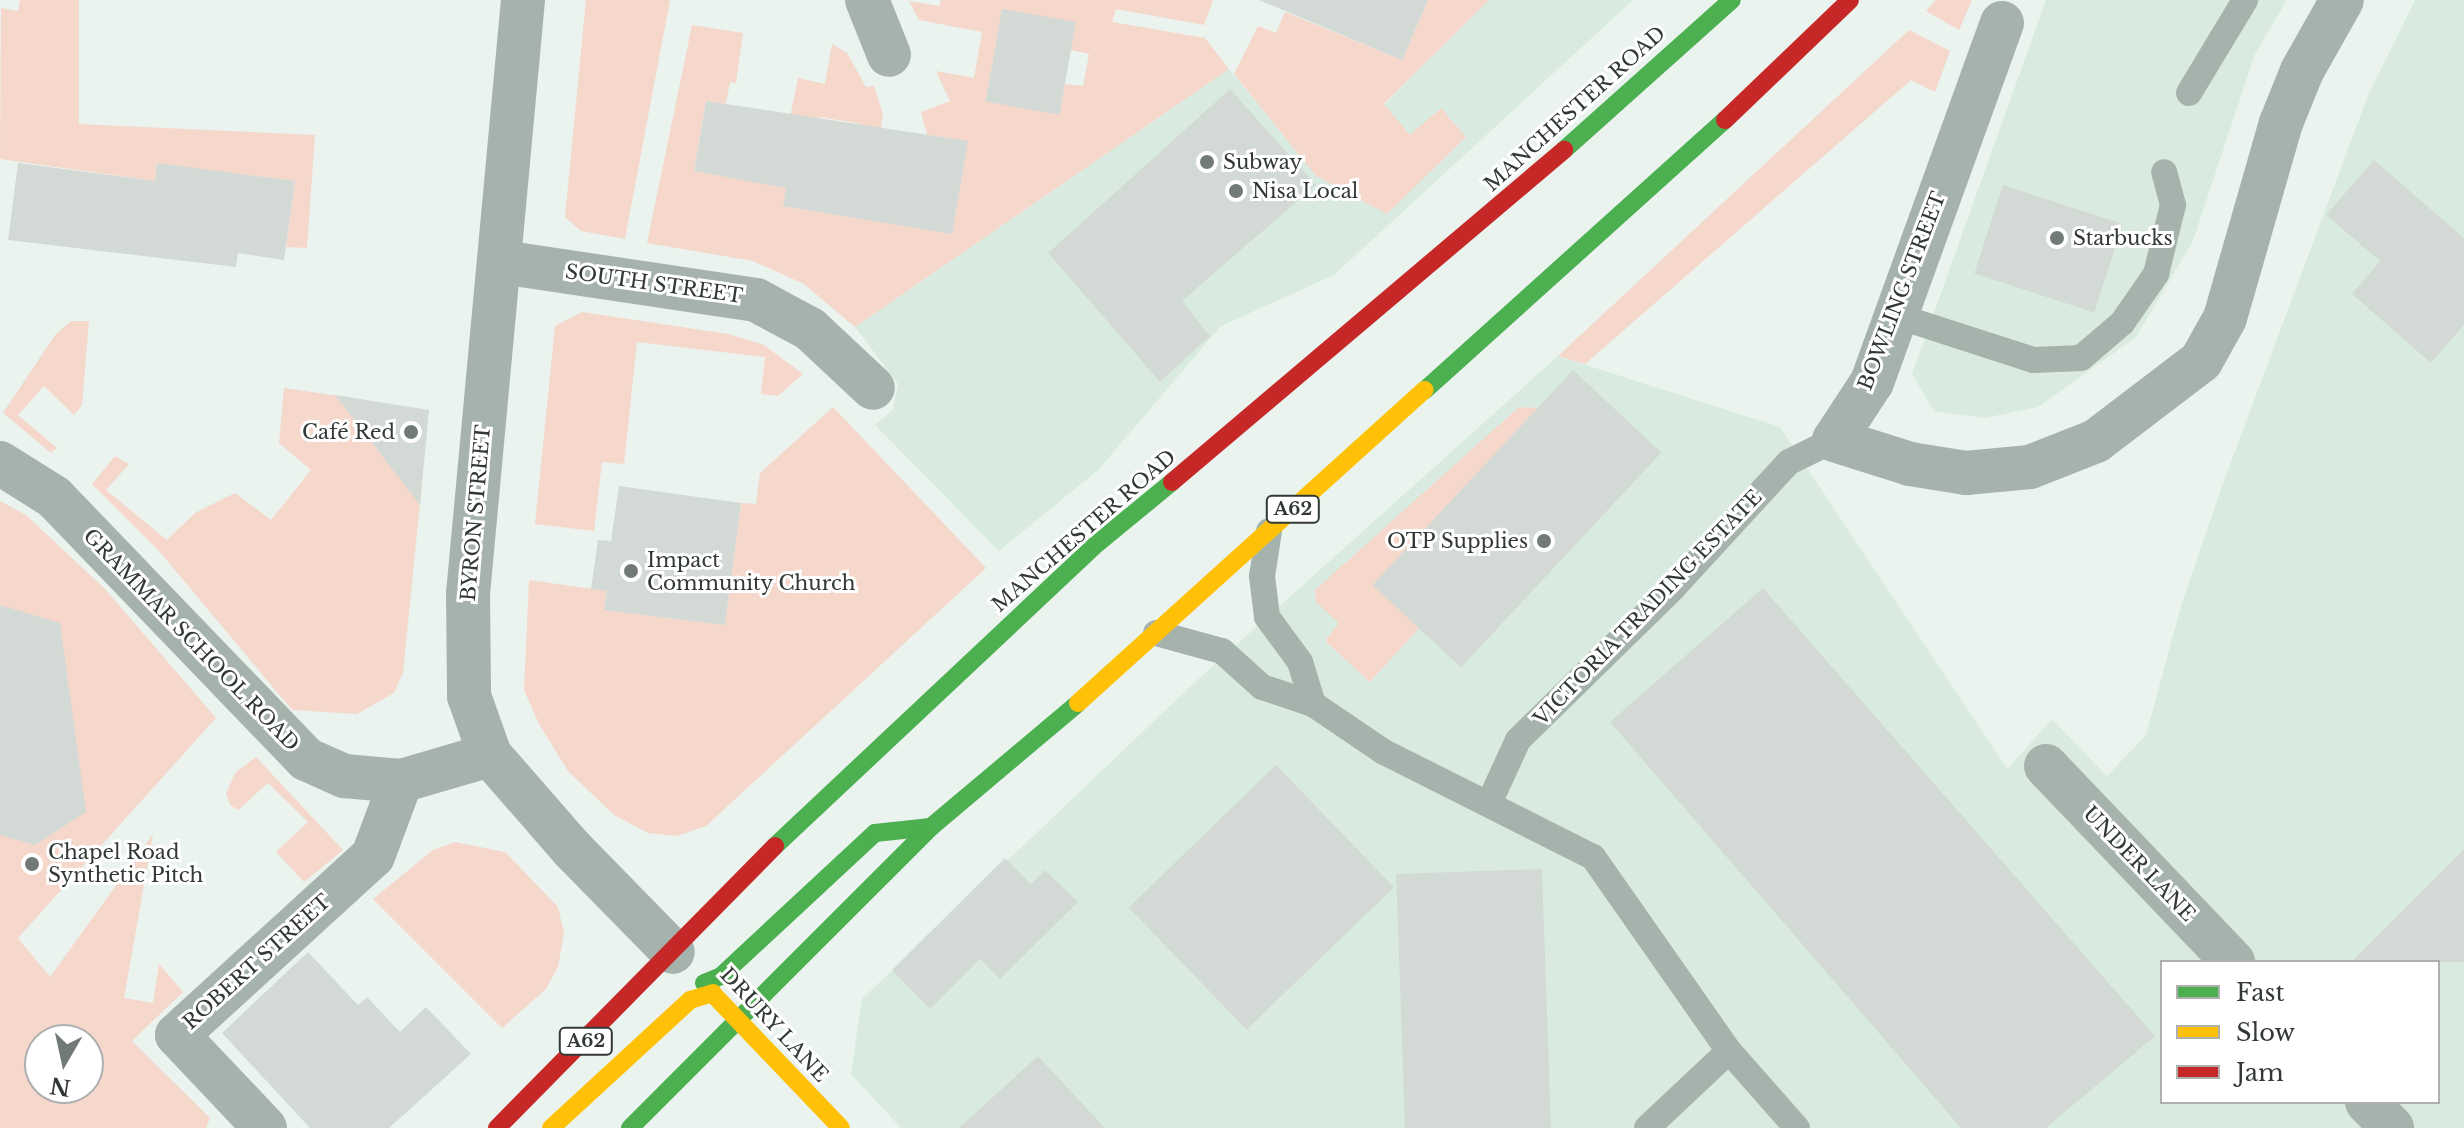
<!DOCTYPE html>
<html>
<head>
<meta charset="utf-8">
<style>
  body { margin:0 }
  #map { position:relative; width:2464px; height:1128px; overflow:hidden; background:#eaf3ee; font-family:"Libre Baskerville",serif }
  div>[style] { position:absolute }
  [style*='--x'] { left:calc(var(--x)*1px); top:calc(var(--y)*1px); width:calc(var(--w)*1px); rotate:calc(var(--a)*1deg) }
  .built>* { inset:0; background:#d9ebe1 }
  .green>* { inset:0; background:#f6d7cb }
  .building>* { inset:0; background:#d3dad6; transform-origin:0 0 }
  .lane>* { height:26px; margin:-13px; padding:0 13px; transform-origin:13px; border-radius:13px; background:#a6b3ad }
  .street>* { height:44px; margin:-22px; padding:0 22px; transform-origin:22px; border-radius:22px; background:#a6b3ad }
  .fast>* { height:18px; margin:-9px; padding:0 9px; transform-origin:9px; border-radius:9px; background:#4caf50 }
  .slow>* { height:18px; margin:-9px; padding:0 9px; transform-origin:9px; border-radius:9px; background:#ffc107 }
  .jam>* { height:18px; margin:-9px; padding:0 9px; transform-origin:9px; border-radius:9px; background:#c62828 }
  .dots>* { width:22px; height:22px; translate:-50% -50%; box-sizing:border-box; border:4px solid #fff; border-radius:50% }
  span { translate:-50% -50%; white-space:nowrap; text-align:center; line-height:1.15; -webkit-text-stroke:6px #fff; paint-order:stroke }
  .shield-label span { padding:2px 6px; background:#fff; border:2px solid; border-radius:6px; -webkit-text-stroke-width:0 }
  .shield-label { font-size:18px; color:#323935; font-weight:700 }
  .street-label { font-size:20px; color:#323935 }
  .poi-label { font-size:20px; color:#323935 }
  .left { translate:0 -50%; text-align:left }
  .right { translate:-100% -50%; text-align:right }
  .legend { position:absolute; left:2160px; top:960px; width:280px; height:144px; box-sizing:border-box; background:#fff; border:2px solid #adb0ae; margin:0; padding:10px 14px; list-style:none; font-size:24px; color:#323935 }
  .legend li { display:flex; align-items:center; gap:16px; height:40px }
  .legend b { width:40px; border:2px solid #adb0ae }
  .north { position:absolute; left:24px; top:1024px; width:80px; height:80px; box-sizing:border-box; background:#fff; border:2px solid #adb0ae; border-radius:50%; rotate:189deg; font-size:22px; font-weight:700; line-height:32px; text-align:center; color:#323935 }
  .north::after { content:''; display:block; margin:auto; width:28px; height:36px; background:#727a76; clip-path:polygon(50% 0,100% 100%,50% 72%,0 100%) }
</style>
</head>
<body>
<div id="map">
  <div class="built">
    <i style="clip-path:polygon(1440px 0,1633px 0,1334px 275px,1221px 326px,1098px 470px,999px 551px,875px 425px,893px 409px,898px 384px,855px 327px,1229px 69px,1316px 175px,1408px 81px)"></i>
    <i style="clip-path:polygon(2046px 0,2287px 0,2255px 54px,2193px 241px,2136px 337px,2038px 407px,1985px 418px,1934px 411px,1912px 374px)"></i>
    <i style="clip-path:polygon(evenodd,2415px 0,2464px 0,2464px 1128px,901px 1128px,851px 1074px,862px 999px,1194px 683px,1558px 356px,1780px 427px,2007px 769px,2052px 719px,2107px 776px,2146px 735px,2181px 606px,2221px 489px,2367px 98px,2415px 0,2162px 962px,2438px 962px,2438px 1102px,2162px 1102px,2162px 962px)"></i>
  </div>
  <div class="green">
    <i style="clip-path:polygon(20px 0,79px 0,79px 124px,315px 135px,307px 248px,286px 247px,295px 181px,157px 164px,155px 181px,0 159px,1px 8px,18px 11px)"></i>
    <i style="clip-path:polygon(586px 0,670px 0,625px 239px,581px 231px,565px 217px)"></i>
    <i style="clip-path:polygon(evenodd,941px 0,1213px 0,1204px 25px,1116px 9px,1112px 22px,1205px 38px,1229px 69px,855px 327px,804px 284px,753px 261px,647px 243px,692px 25px,743px 33px,736px 83px,730px 82px,726px 104px,706px 101px,694px 171px,776px 185px,798px 78px,825px 84px,832px 44px,847px 53px,866px 87px,874px 86px,883px 114px,877px 155px,885px 157px,875px 221px,952px 234px,964px 165px,944px 161px,948px 138px,927px 135px,921px 112px,950px 101px,936px 71px,974px 78px,982px 32px,919px 20px,909px 1px,939px 6px,941px 0,1002px 10px,1071px 50px,1089px 54px,1083px 86px,1065px 84px,1059px 114px,986px 101px,1002px 10px,941px 0,819px 117px,857px 123px,853px 146px,873px 149px,861px 219px,783px 206px,815px 139px,819px 117px)"></i>
    <i style="clip-path:polygon(1428px 0,1489px 0,1384px 104px,1410px 135px,1441px 108px,1466px 137px,1387px 214px,1316px 176px,1234px 74px,1258px 26px,1276px 33px,1285px 12px,1402px 60px)"></i>
    <i style="clip-path:polygon(1936px 0,1972px 0,1959px 30px,1926px 11px)"></i>
    <i style="clip-path:polygon(1909px 30px,1950px 51px,1935px 92px,1911px 80px,1585px 364px,1558px 356px)"></i>
    <i style="clip-path:polygon(582px 312px,728px 334px,764px 345px,803px 374px,778px 396px,761px 394px,765px 357px,637px 342px,624px 464px,602px 462px,594px 531px,535px 524px,555px 326px)"></i>
    <i style="clip-path:polygon(71px 321px,89px 321px,82px 405px,74px 415px,44px 386px,18px 415px,57px 448px,51px 453px,3px 413px,55px 335px)"></i>
    <i style="clip-path:polygon(284px 388px,352px 398px,343px 405px,409px 490px,422px 483px,403px 673px,394px 693px,357px 714px,292px 710px,159px 551px,92px 484px,115px 456px,129px 464px,106px 490px,167px 540px,195px 513px,235px 493px,271px 520px,311px 470px,279px 443px)"></i>
    <i style="clip-path:polygon(833px 407px,986px 568px,706px 826px,677px 836px,648px 833px,614px 815px,568px 771px,539px 724px,524px 690px,529px 580px,607px 591px,605px 610px,725px 625px,741px 503px,756px 504px,760px 473px)"></i>
    <i style="clip-path:polygon(1519px 407px,1539px 408px,1375px 586px,1419px 628px,1370px 682px,1325px 641px,1339px 623px,1316px 602px,1315px 590px)"></i>
    <i style="clip-path:polygon(evenodd,0 501px,26px 515px,105px 589px,216px 718px,18px 938px,50px 977px,153px 834px,124px 998px,153px 1003px,159px 964px,183px 992px,132px 1041px,210px 1118px,206px 1128px,0 1128px,0 501px,40px 1040px,88px 1040px,88px 1088px,40px 1088px,40px 1040px)"></i>
    <i style="clip-path:polygon(256px 757px,343px 850px,304px 882px,276px 852px,308px 822px,268px 783px,238px 810px,230px 805px,226px 794px,235px 773px)"></i>
    <i style="clip-path:polygon(455px 842px,505px 852px,558px 907px,564px 933px,558px 967px,546px 989px,502px 1028px,373px 899px,433px 850px)"></i>
  </div>
  <div class="building">
    <i style="clip-path:polygon(1259px 0,1428px 0,1402px 60px)"></i>
    <i style="left:1002px;top:9px;width:75px;height:94px;rotate:10deg"></i>
    <i style="clip-path:polygon(1230px 89px,1316px 185px,1182px 301px,1210px 336px,1160px 382px,1048px 253px)"></i>
    <i style="clip-path:polygon(706px 101px,968px 141px,952px 234px,783px 206px,786px 188px,694px 171px)"></i>
    <i style="clip-path:polygon(2374px 160px,2464px 238px,2464px 325px,2431px 363px,2352px 294px,2380px 261px,2326px 215px)"></i>
    <i style="clip-path:polygon(18px 163px,155px 181px,157px 163px,295px 181px,284px 260px,238px 253px,236px 267px,8px 240px)"></i>
    <i style="left:2003px;top:185px;width:126px;height:93px;rotate:18deg"></i>
    <i style="left:1573px;top:370px;width:121px;height:294px;rotate:43deg"></i>
    <i style="clip-path:polygon(335px 395px,429px 410px,420px 505px)"></i>
    <i style="clip-path:polygon(619px 486px,741px 503px,725px 625px,604px 610px,607px 591px,591px 589px,598px 540px,611px 541px)"></i>
    <i style="clip-path:polygon(1763px 588px,2155px 1036px,2046px 1128px,1961px 1128px,1610px 722px)"></i>
    <i style="clip-path:polygon(0 605px,60px 623px,86px 812px,35px 845px,0 835px)"></i>
    <i style="left:1276px;top:765px;width:170px;height:205px;rotate:46deg"></i>
    <i style="clip-path:polygon(2464px 849px,2464px 962px,2351px 962px)"></i>
    <i style="clip-path:polygon(1005px 858px,1031px 884px,1045px 870px,1078px 902px,1000px 979px,980px 959px,930px 1009px,892px 970px)"></i>
    <i style="left:1542px;top:869px;width:259px;height:146px;rotate:88deg"></i>
    <i style="clip-path:polygon(308px 952px,358px 1005px,367px 997px,400px 1032px,426px 1007px,471px 1054px,389px 1128px,310px 1128px,222px 1033px)"></i>
    <i style="clip-path:polygon(1038px 1056px,1105px 1128px,959px 1128px)"></i>
  </div>
  <div class="lane">
    <i style="--x:2189;--y:93;--w:109;--a:-58.9"></i>
    <i style="--x:1894;--y:315;--w:146;--a:17.9"></i>
    <i style="--x:2033;--y:360;--w:48;--a:-2.4"></i>
    <i style="--x:2081;--y:358;--w:54;--a:-40.5"></i>
    <i style="--x:2122;--y:323;--w:60;--a:-55.2"></i>
    <i style="--x:2156;--y:274;--w:71;--a:-76.2"></i>
    <i style="--x:2173;--y:205;--w:34;--a:-105"></i>
    <i style="--x:1269;--y:531;--w:46;--a:98.8"></i>
    <i style="--x:1262;--y:576;--w:41;--a:83"></i>
    <i style="--x:1267;--y:617;--w:56;--a:53.7"></i>
    <i style="--x:1300;--y:662;--w:44;--a:72.8"></i>
    <i style="--x:1156;--y:633;--w:68;--a:15.3"></i>
    <i style="--x:1222;--y:651;--w:54;--a:42"></i>
    <i style="--x:1262;--y:687;--w:54;--a:18.4"></i>
    <i style="--x:1313;--y:704;--w:86;--a:34.1"></i>
    <i style="--x:1384;--y:752;--w:234;--a:26.7"></i>
    <i style="--x:1593;--y:857;--w:237;--a:55"></i>
    <i style="--x:1729;--y:1051;--w:103;--a:48.6"></i>
    <i style="--x:1490;--y:801;--w:67;--a:-65.3"></i>
    <i style="--x:1518;--y:740;--w:217;--a:-44.4"></i>
    <i style="--x:1673;--y:588;--w:171;--a:-47.4"></i>
    <i style="--x:1789;--y:462;--w:50;--a:-26.1"></i>
    <i style="--x:1647;--y:1128;--w:112;--a:-43.2"></i>
  </div>
  <div class="street">
    <i style="--x:523;--y:0;--w:597;--a:95.29"></i>
    <i style="--x:468;--y:594;--w:102;--a:89.4"></i>
    <i style="--x:469;--y:696;--w:63;--a:70.4"></i>
    <i style="--x:490;--y:755;--w:125;--a:48.9"></i>
    <i style="--x:572;--y:849;--w:144;--a:45.6"></i>
    <i style="--x:867;--y:0;--w:59;--a:68.2"></i>
    <i style="--x:2002;--y:23;--w:382;--a:109.9"></i>
    <i style="--x:1872;--y:382;--w:69;--a:123.2"></i>
    <i style="--x:1834;--y:440;--w:80;--a:17.5"></i>
    <i style="--x:1910;--y:464;--w:57;--a:9.1"></i>
    <i style="--x:1966;--y:473;--w:64;--a:-5.4"></i>
    <i style="--x:2030;--y:467;--w:71;--a:-21.5"></i>
    <i style="--x:2096;--y:441;--w:132;--a:-37.3"></i>
    <i style="--x:2201;--y:361;--w:49;--a:-60.8"></i>
    <i style="--x:2225;--y:318;--w:203;--a:-74"></i>
    <i style="--x:2281;--y:123;--w:56;--a:-68"></i>
    <i style="--x:2302;--y:71;--w:81;--a:-60.6"></i>
    <i style="--x:502;--y:262;--w:257;--a:8.5"></i>
    <i style="--x:756;--y:300;--w:61;--a:28.2"></i>
    <i style="--x:810;--y:329;--w:86;--a:43.1"></i>
    <i style="--x:0;--y:463;--w:64;--a:32.2"></i>
    <i style="--x:54;--y:497;--w:364;--a:46.1"></i>
    <i style="--x:306;--y:759;--w:42;--a:24.1"></i>
    <i style="--x:344;--y:776;--w:57;--a:5"></i>
    <i style="--x:401;--y:781;--w:93;--a:-16.3"></i>
    <i style="--x:2046;--y:766;--w:271;--a:46.3"></i>
    <i style="--x:2367;--y:1102;--w:36;--a:46"></i>
    <i style="--x:265;--y:1128;--w:128;--a:-133.4"></i>
    <i style="--x:177;--y:1035;--w:265;--a:-42.4"></i>
    <i style="--x:373;--y:856;--w:80;--a:-69.5"></i>
  </div>
  <div class="fast">
    <i style="--x:1564;--y:150;--w:225;--a:-41.8"></i>
    <i style="--x:1425;--y:390;--w:404;--a:-42"></i>
    <i style="--x:775;--y:846;--w:444;--a:-43.2"></i>
    <i style="--x:1099;--y:542;--w:94;--a:-39.4"></i>
    <i style="--x:704;--y:983;--w:18;--a:-22"></i>
    <i style="--x:721;--y:976;--w:210;--a:-42.9"></i>
    <i style="--x:875;--y:833;--w:56;--a:-6.1"></i>
    <i style="--x:630;--y:1128;--w:426;--a:-45"></i>
    <i style="--x:931;--y:827;--w:192;--a:-40.1"></i>
  </div>
  <div class="slow">
    <i style="--x:1078;--y:703;--w:467;--a:-42.1"></i>
    <i style="--x:713;--y:994;--w:185;--a:46.3"></i>
    <i style="--x:551;--y:1128;--w:189;--a:-42.6"></i>
    <i style="--x:690;--y:1000;--w:24;--a:-17"></i>
  </div>
  <div class="jam">
    <i style="--x:1725;--y:120;--w:173;--a:-43.8"></i>
    <i style="--x:1172;--y:482;--w:514;--a:-40.26"></i>
    <i style="--x:497;--y:1128;--w:396;--a:-45.4"></i>
  </div>
  <div class="dots">
    <i style="left:1207px;top:162px;background:#727a76"></i>
    <i style="left:1236px;top:191px;background:#727a76"></i>
    <i style="left:2057px;top:238px;background:#727a76"></i>
    <i style="left:411px;top:432px;background:#727a76"></i>
    <i style="left:1544px;top:541px;background:#727a76"></i>
    <i style="left:631px;top:571px;background:#727a76"></i>
    <i style="left:32px;top:864px;background:#727a76"></i>
  </div>
  <div class="shield-label">
    <span style="left:1293px;top:509px">A62</span>
    <span style="left:586px;top:1041px">A62</span>
  </div>
  <div class="street-label">
    <span style="left:1575px;top:109px;rotate:-42deg">MANCHESTER ROAD</span>
    <span style="left:654px;top:284px;rotate:8deg">SOUTH STREET</span>
    <span style="left:1902px;top:291px;rotate:-69deg">BOWLING STREET</span>
    <span style="left:476px;top:513px;rotate:-85deg">BYRON STREET</span>
    <span style="left:1084px;top:531px;rotate:-41deg">MANCHESTER ROAD</span>
    <span style="left:1648px;top:608px;rotate:-46deg">VICTORIA TRADING ESTATE</span>
    <span style="left:191px;top:640px;rotate:46deg">GRAMMAR SCHOOL ROAD</span>
    <span style="left:2139px;top:864px;rotate:46deg">UNDER LANE</span>
    <span style="left:257px;top:962px;rotate:-42deg">ROBERT STREET</span>
    <span style="left:774px;top:1025px;rotate:47deg">DRURY LANE</span>
  </div>
  <div class="poi-label">
    <span class="left" style="left:1223px;top:162px">Subway</span>
    <span class="left" style="left:1252px;top:191px">Nisa Local</span>
    <span class="left" style="left:2073px;top:238px">Starbucks</span>
    <span class="right" style="left:395px;top:432px">Café Red</span>
    <span class="right" style="left:1528px;top:541px">OTP Supplies</span>
    <span class="left" style="left:647px;top:572px">Impact<br>Community Church</span>
    <span class="left" style="left:48px;top:864px">Chapel Road<br>Synthetic Pitch</span>
  </div>
  <ul class="legend">
  <li><b style="height:10px;background:#4caf50"></b>Fast</li>
  <li><b style="height:10px;background:#ffc107"></b>Slow</li>
  <li><b style="height:10px;background:#c62828"></b>Jam</li>
  </ul>
  <div class="north">N</div>
</div>
</body>
</html>
